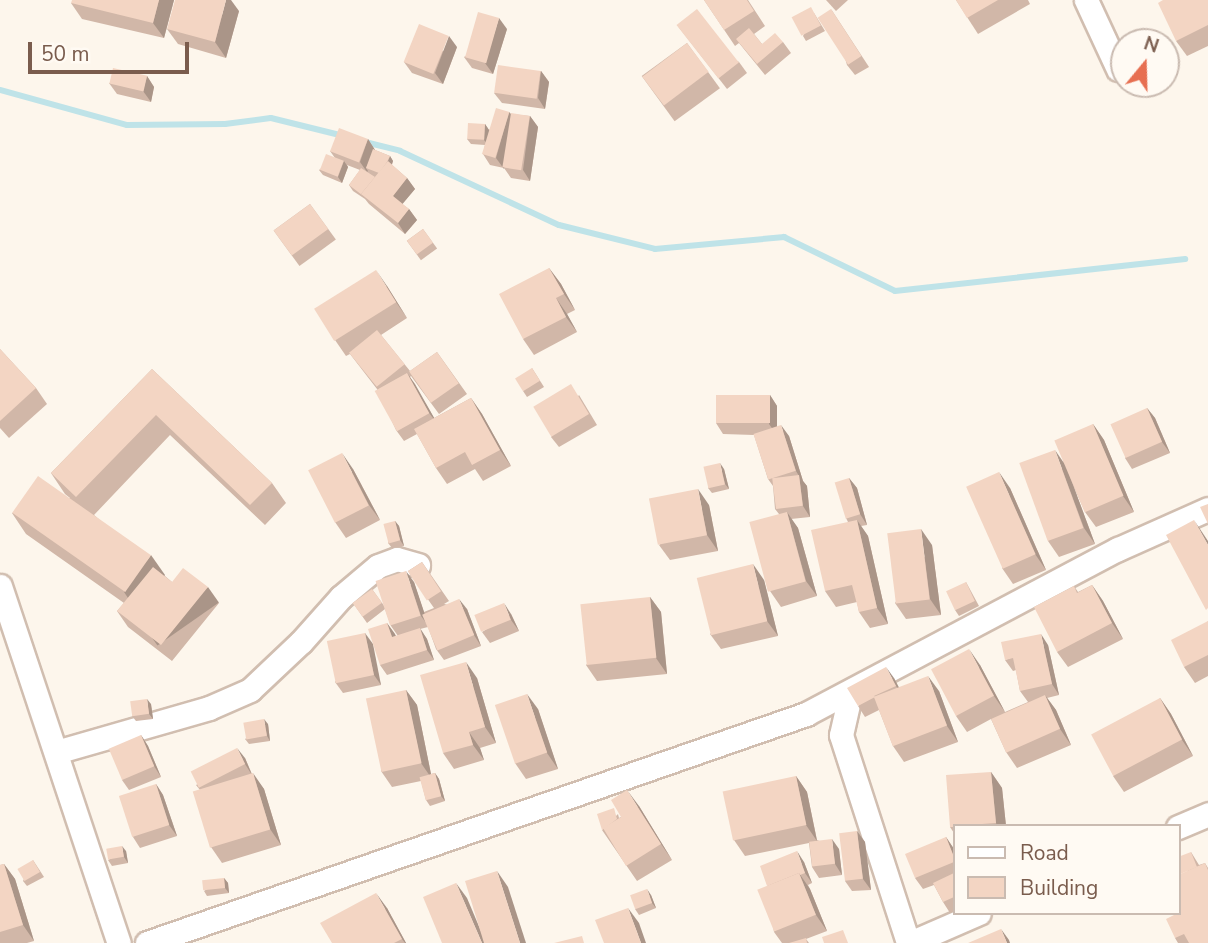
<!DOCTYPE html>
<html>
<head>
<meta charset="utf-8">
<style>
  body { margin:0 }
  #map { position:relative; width:1208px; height:943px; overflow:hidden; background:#fdf6ec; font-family:"Nunito Sans",sans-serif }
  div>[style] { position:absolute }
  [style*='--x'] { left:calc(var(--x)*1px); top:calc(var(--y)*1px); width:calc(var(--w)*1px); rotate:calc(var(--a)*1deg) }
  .stream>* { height:6px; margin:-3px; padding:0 3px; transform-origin:3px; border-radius:3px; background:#bfe3e8 }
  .roads { filter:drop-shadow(2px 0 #d1beb0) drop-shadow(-2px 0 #d1beb0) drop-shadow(0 2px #d1beb0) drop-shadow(0 -2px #d1beb0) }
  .minor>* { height:23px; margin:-11.5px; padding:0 11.5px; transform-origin:11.5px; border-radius:11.5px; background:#fff }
  .wall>* { inset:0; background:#d1b7a8; transform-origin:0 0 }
  .shaded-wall>* { inset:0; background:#aa9588; transform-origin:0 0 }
  .building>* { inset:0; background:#f3d5c3; transform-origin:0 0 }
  span { translate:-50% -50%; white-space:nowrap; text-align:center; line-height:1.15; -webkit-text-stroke:5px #fffaf3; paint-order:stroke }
  .legend { position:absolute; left:953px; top:824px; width:228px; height:91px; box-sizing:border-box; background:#fffaf3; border:2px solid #cabbb1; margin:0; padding:9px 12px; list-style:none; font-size:21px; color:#7a5c4d }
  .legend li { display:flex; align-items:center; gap:14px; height:35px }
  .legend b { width:35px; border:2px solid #cabbb1 }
  .north { position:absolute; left:1110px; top:28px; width:70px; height:70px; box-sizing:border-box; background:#fffaf3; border:2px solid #cabbb1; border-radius:50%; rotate:19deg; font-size:19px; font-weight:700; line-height:28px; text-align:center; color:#7a5c4d }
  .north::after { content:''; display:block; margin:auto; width:24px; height:32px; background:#e76f51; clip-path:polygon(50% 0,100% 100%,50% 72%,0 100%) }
  .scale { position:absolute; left:28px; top:42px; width:161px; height:32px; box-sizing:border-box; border:4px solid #7a5c4d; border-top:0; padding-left:9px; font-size:21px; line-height:24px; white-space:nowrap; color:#7a5c4d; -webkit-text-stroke:5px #fffaf3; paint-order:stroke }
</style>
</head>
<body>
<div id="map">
  <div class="stream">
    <i style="--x:0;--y:90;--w:132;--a:15.4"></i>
    <i style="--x:127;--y:125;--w:98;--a:-0.6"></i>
    <i style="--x:225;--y:124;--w:46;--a:-7.4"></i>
    <i style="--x:271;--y:118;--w:75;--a:13.9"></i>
    <i style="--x:365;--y:142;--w:36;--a:14"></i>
    <i style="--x:400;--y:151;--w:175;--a:25"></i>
    <i style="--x:559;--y:225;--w:99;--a:14"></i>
    <i style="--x:655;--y:249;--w:130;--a:-5.3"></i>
    <i style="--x:784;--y:237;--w:123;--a:25.9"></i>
    <i style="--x:895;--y:291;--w:292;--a:-6.3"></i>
  </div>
  <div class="roads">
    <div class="minor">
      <i style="--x:1086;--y:0;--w:76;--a:65.1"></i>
      <i style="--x:0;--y:586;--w:376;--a:71.6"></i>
      <i style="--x:851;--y:691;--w:45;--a:102.8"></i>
      <i style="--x:841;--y:735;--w:219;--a:72.1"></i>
      <i style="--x:56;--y:752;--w:159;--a:-16"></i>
      <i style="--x:209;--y:708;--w:45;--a:-23.7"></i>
      <i style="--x:250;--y:690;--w:70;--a:-43.3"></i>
      <i style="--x:301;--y:642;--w:60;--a:-48.4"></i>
      <i style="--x:341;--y:597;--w:48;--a:-40"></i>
      <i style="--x:378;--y:566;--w:20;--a:-20"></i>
      <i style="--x:397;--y:559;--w:22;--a:16"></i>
      <i style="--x:1178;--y:827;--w:33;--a:-23"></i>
      <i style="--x:147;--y:943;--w:698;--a:-19.16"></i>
      <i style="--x:806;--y:714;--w:353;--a:-27.9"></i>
      <i style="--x:1118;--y:549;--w:98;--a:-24"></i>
      <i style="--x:910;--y:943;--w:75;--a:-23.5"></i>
    </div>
  </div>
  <div class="wall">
    <i style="clip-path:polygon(174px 0,164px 38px,82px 19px,71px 3px)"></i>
    <i style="clip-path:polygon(704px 0,748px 0,765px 26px,754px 34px,762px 44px,783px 42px,791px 53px,765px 75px,739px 43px,735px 46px)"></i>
    <i style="clip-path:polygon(826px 0,848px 0,836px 11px)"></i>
    <i style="clip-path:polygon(956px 0,1028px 0,1030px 4px,978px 34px)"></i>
    <i style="clip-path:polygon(1208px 0,1208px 46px,1187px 56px,1176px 41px)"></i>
    <i style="clip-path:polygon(831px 9px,869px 67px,855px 75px,847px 65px)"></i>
    <i style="clip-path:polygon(239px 11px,226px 58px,178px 44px,167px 29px)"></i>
    <i style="clip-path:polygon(814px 13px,825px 31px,806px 41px,803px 36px)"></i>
    <i style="clip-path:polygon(677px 25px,739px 62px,747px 73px,727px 89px)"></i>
    <i style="clip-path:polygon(507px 29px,493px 74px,472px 68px,464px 57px)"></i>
    <i style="left:687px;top:43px;width:56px;height:56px;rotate:54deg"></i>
    <i style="clip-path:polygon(457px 47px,443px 84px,412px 73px,404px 62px)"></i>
    <i style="clip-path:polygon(541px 71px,549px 82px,545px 109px,502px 103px,494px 93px)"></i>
    <i style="clip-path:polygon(147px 76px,154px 87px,151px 102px,117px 94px,109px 83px)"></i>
    <i style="clip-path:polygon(509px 112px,511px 114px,530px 116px,538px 127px,530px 181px,511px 178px,504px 168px,490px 165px,483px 154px,485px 145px,471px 144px,467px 139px,485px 124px,489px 130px)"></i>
    <i style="clip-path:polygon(368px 139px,375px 150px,390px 156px,393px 161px,392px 165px,407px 178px,415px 189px,402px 204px,409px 209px,417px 220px,405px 234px,369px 204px,365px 199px,353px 191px,349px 185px,360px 170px,347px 165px,348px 167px,342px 183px,323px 175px,319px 170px,335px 158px,330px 151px)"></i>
    <i style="left:310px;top:204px;width:44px;height:45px;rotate:54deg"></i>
    <i style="left:423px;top:229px;width:24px;height:20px;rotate:54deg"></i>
    <i style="clip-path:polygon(549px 268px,561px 284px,575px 310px,567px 314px,577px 332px,534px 355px,523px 339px)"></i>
    <i style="clip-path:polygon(387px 286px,407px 318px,381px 335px,410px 371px,437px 352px,467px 394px,439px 414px,411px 376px,410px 377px,434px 418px,471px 398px,482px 414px,511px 466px,483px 481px,475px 469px,447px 484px,436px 468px,417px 434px,404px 441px,396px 430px,377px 389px,350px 354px,346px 356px,335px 340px)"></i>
    <i style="clip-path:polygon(0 349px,36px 388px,47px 404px,9px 438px,0 428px)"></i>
    <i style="clip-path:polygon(532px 368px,544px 387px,527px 397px,523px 391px)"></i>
    <i style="clip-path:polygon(152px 369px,272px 483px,286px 503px,265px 525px,170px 435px,94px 515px,172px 582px,219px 603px,172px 661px,128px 627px,117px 611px,124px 603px,26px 534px,12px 513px,70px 498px,65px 494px,51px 473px)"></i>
    <i style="clip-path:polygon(579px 395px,597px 425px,559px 447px,551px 437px)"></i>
    <i style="clip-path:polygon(770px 395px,777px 406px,777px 427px,789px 436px,803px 481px,807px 486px,810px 517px,791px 519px,798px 528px,817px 596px,781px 607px,770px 591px,779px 514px,775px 509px,773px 486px,768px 479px,754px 435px,723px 434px,716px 423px)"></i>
    <i style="clip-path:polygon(1147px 408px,1155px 418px,1170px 453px,1132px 469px,1125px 458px)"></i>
    <i style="clip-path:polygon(1093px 424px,1104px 440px,1134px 512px,1096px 527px,1085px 512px,1073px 485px,1095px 544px,1059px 557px,1048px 541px,1063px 462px)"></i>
    <i style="clip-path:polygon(353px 469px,380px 520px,346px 538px,335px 522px)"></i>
    <i style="clip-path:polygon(724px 469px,729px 489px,712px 493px,708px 488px)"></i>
    <i style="clip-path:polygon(849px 478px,857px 488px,867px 525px,861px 526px,868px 536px,888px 624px,870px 628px,859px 612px,857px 602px,836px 607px,825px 591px,848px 522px,846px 518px)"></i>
    <i style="clip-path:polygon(1010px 488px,1046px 570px,1013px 584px,1002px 568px)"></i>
    <i style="clip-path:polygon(709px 505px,718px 551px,670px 560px,659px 545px)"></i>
    <i style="clip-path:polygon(395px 521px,399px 526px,404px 546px,392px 548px,388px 543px)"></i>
    <i style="clip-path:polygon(932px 545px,941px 615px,906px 619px,895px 603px)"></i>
    <i style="clip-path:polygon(422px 562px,449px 601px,444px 604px,467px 609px,481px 646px,444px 660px,436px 649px,428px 627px,420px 629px,427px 639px,434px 660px,387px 675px,380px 665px,387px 623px,396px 636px,398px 636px,391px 626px,385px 609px,367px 623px,353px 603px,372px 589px,385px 607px,414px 582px,424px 612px,434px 608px,408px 571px)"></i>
    <i style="clip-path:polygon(764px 580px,778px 636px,721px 649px,710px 634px)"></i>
    <i style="clip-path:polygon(966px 582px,979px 606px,959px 616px,955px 610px)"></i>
    <i style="clip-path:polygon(1092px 585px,1103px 601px,1123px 639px,1068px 667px,1057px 652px,1074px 586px,1078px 592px)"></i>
    <i style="clip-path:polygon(650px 597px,661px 612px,667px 674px,597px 681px,586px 665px)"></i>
    <i style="clip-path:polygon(511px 614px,519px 631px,490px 643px,482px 632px)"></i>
    <i style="clip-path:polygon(1208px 621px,1208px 676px,1195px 683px,1184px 667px)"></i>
    <i style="clip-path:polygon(365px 633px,381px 685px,343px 693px,335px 682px)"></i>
    <i style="clip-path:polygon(1048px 645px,1059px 695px,1047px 698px,1056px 710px,1071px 745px,1017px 768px,1006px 752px,991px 719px,967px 732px,956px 716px,980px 665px,1005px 712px,1028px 702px,1020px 691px,1016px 670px,1013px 671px,1005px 660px)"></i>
    <i style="clip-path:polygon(477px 678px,496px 743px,480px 748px,484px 760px,454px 769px,443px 753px)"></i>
    <i style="clip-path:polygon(894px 678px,898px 687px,939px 691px,958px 742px,904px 762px,893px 746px,879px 710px,865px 717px,858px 706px)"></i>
    <i style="clip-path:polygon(406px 690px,417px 705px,431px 774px,435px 773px,439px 779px,445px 801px,430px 806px,426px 800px,421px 781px,392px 787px,381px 771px)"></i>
    <i style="clip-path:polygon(1160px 698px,1171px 714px,1193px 756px,1124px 792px,1113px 776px)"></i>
    <i style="clip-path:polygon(151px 704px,153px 719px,136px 721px,132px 716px)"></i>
    <i style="clip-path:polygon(538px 709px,558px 769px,526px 779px,515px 763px)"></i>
    <i style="clip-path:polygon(268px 724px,270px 741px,249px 744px,245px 739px)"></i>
    <i style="clip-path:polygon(141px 735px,148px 746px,161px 777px,129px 790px,122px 780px)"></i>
    <i style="clip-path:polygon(245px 758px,252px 774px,264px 789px,281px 845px,222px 863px,211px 847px,200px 790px,196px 785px)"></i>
    <i style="clip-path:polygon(991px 772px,1002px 788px,1006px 826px,954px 826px,954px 833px,950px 827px)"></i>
    <i style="clip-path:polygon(796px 776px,807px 792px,817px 840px,839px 849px,842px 875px,819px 878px,812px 867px,809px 843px,745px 856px,734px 840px)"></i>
    <i style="clip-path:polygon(156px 784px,163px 795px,177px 836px,140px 848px,133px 837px)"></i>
    <i style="clip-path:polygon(639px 806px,672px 860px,637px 881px,602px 830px,618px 814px,619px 818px)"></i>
    <i style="clip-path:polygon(857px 831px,865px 842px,871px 890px,852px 891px,845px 881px)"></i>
    <i style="clip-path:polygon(946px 837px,954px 849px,954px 911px,950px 913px,943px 902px,934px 885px,923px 889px,915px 878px)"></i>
    <i style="clip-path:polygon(126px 851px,128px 863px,112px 866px,108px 860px)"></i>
    <i style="clip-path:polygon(1191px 852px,1199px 865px,1205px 863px,1208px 868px,1208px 943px,1178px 943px,1175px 938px)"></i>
    <i style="clip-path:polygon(33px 860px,44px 877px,27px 886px,23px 881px)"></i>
    <i style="clip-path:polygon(804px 862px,812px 883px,808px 885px,810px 889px,827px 931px,806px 939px,809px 943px,782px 943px,774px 932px,767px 886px)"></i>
    <i style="clip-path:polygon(4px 864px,15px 879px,34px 941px,27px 943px,0 943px,0 865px)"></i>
    <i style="clip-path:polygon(224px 878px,228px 883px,229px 893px,207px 896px,204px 891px)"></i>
    <i style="clip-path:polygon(651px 895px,656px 908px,639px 915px,635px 909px)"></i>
    <i style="clip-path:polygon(387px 908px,406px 943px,332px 943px)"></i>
  </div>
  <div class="shaded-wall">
    <i style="clip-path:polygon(159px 0,174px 0,164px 38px,153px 23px)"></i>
    <i style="clip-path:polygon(226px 0,231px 0,239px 11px,226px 58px,215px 42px)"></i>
    <i style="clip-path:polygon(499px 18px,507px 29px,493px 74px,485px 63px)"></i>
    <i style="clip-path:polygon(449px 36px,457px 47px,443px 84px,435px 73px)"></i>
    <i style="clip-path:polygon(541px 71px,549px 82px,545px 109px,538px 98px)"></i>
    <i style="clip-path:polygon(147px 76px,154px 87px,151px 102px,143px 91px)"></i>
    <i style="clip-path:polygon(509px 112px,517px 122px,504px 169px,496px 158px)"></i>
    <i style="clip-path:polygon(530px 116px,538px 127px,530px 181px,523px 170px)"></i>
    <i style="clip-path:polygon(485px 124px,489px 130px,488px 145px,484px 140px)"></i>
    <i style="clip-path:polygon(368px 139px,375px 150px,366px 168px,368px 171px,367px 172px,360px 162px)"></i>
    <i style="clip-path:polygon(390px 156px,393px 161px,386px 180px,383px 174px)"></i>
    <i style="clip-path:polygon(344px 161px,348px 167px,342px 183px,338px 177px)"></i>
    <i style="clip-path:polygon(407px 178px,415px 189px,400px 207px,393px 196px)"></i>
    <i style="clip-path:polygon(409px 209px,417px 220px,405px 234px,398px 223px)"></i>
    <i style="clip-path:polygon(549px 268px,561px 284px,575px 310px,564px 294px)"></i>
    <i style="clip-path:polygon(376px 270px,387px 286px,407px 318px,396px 302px)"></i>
    <i style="clip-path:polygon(556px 298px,567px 314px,577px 332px,566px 317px)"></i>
    <i style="clip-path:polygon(407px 373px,415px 384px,437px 423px,429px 413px)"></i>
    <i style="clip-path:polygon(770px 395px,777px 406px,777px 435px,769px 424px)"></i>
    <i style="clip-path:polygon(471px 398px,482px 414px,511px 466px,500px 450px)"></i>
    <i style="clip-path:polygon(1147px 408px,1155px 418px,1170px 453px,1162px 442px)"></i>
    <i style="clip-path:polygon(1093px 424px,1104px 440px,1134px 512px,1123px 496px)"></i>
    <i style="clip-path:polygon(781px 425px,789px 436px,803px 481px,807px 486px,810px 517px,803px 506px,799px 476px,796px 471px)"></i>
    <i style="clip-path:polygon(1055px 450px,1066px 466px,1095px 544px,1084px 528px)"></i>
    <i style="clip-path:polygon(342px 453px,353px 469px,380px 520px,369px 505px)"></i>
    <i style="clip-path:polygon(720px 463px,724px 469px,729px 489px,725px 484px)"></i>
    <i style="clip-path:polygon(999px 472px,1010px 488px,1046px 570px,1035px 554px)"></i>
    <i style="clip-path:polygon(849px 478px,857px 488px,867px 525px,860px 514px)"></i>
    <i style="clip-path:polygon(698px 489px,709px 505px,718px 551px,707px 535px)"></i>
    <i style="clip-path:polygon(787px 512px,798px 528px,817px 596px,806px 581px)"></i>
    <i style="clip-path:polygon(857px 520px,868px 536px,888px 624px,877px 608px)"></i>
    <i style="clip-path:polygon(1194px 520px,1208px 541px,1208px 545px)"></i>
    <i style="clip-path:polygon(395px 521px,399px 526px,404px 546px,400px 540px)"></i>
    <i style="clip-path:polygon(921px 529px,932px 545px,941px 615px,930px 599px)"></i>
    <i style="clip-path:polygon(151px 555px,165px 575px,138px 613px,124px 592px)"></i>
    <i style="clip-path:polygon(753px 564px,764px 580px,778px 636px,767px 621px)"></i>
    <i style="clip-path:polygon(406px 571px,414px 582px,429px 627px,421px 616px)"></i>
    <i style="clip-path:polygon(1092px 585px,1103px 601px,1123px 639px,1112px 623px)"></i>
    <i style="left:208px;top:587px;width:19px;height:75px;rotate:55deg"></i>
    <i style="clip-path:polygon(650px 597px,661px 612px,667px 674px,656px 658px)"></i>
    <i style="clip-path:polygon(459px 599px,467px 609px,481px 646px,474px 635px)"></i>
    <i style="clip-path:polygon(504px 603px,511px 614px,519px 631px,511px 620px)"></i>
    <i style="clip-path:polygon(387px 623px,395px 634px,400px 648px,392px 637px)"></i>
    <i style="clip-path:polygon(420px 628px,427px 639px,434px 660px,427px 650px)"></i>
    <i style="clip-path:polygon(365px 633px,373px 644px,381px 685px,374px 675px)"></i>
    <i style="clip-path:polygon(1041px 634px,1048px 645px,1059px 695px,1052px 684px)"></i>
    <i style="clip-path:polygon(969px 649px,980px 665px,1005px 712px,994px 696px)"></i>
    <i style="clip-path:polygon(466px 662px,477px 678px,496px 743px,485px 727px)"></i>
    <i style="clip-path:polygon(886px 667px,894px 678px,904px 697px,896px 686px)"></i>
    <i style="clip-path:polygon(928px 676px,939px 691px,958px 742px,947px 726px)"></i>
    <i style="clip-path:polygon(406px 690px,417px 705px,432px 779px,421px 763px)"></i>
    <i style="clip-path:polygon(527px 694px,538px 709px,558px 769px,547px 753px)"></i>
    <i style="clip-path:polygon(1045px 695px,1056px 710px,1071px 745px,1060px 729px)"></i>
    <i style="clip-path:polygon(1160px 698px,1171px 714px,1193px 756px,1182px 740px)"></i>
    <i style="clip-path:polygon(147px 699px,151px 704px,153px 719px,149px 714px)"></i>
    <i style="clip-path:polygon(264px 719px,268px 724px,270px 741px,267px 736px)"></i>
    <i style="clip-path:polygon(469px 732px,480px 748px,484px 760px,473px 745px)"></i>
    <i style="clip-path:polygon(141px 735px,148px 746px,161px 777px,154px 766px)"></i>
    <i style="clip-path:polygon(237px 748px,245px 758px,252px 775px,245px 764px)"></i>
    <i style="clip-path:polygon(991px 772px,1002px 788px,1006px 826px,997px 826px,996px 823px)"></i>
    <i style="clip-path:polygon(253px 773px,264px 789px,281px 845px,270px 829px)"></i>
    <i style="clip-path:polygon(435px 773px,439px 779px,445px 801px,441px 796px)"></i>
    <i style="clip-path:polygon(796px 776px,807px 792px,817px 841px,806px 825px)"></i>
    <i style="clip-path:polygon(156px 784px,163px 795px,177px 836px,169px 825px)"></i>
    <i style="clip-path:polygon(627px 790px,639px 806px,672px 860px,661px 844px)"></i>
    <i style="clip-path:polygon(857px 831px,865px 842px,871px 890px,863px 879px)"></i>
    <i style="clip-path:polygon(946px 837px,954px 849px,954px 857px)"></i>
    <i style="clip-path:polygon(832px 839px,839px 849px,842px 875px,835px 864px)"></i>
    <i style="clip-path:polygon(122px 846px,126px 851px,128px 863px,124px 857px)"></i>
    <i style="clip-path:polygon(797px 851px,804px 862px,812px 883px,805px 873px)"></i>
    <i style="clip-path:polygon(4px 864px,15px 879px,34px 941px,23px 925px)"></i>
    <i style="clip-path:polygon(497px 871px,508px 887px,526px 943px,520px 943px)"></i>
    <i style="clip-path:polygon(799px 873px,810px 889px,827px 931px,816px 915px)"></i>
    <i style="clip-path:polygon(224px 878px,228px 883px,229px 893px,225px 888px)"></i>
    <i style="clip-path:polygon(456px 883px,467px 898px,486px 943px,482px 943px)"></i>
    <i style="clip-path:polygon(647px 889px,651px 895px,656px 908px,652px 903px)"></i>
    <i style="clip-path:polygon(376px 893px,387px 908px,406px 943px,405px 943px,402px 939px)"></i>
    <i style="clip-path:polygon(628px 908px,639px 923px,646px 943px,641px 943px)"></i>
    <i style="clip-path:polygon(1001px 929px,1009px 940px,1010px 943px,1007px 943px)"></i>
  </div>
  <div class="building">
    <i style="clip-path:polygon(72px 0,159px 0,153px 23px,71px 3px)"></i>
    <i style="clip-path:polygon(175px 0,226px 0,215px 42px,167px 29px)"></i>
    <i style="clip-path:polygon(704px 0,747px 0,754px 11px,724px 30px)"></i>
    <i style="clip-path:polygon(956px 0,998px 0,967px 18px)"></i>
    <i style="clip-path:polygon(1163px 0,1208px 0,1208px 25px,1176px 41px,1158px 3px)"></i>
    <i style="left:811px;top:7px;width:21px;height:22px;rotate:62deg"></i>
    <i style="left:697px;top:9px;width:68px;height:26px;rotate:52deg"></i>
    <i style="left:831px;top:9px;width:56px;height:16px;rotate:57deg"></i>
    <i style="left:478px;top:12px;width:22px;height:47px;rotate:16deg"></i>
    <i style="left:419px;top:24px;width:32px;height:41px;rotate:22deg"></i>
    <i style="clip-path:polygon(749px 28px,762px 44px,775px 33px,783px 42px,757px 64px,736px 39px)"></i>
    <i style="left:687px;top:43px;width:36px;height:56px;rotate:53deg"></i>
    <i style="left:498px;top:65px;width:43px;height:28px;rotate:8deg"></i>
    <i style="left:113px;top:68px;width:35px;height:16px;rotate:13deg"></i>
    <i style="left:496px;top:108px;width:14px;height:48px;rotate:17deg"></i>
    <i style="left:511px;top:113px;width:19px;height:55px;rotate:9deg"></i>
    <i style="left:468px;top:123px;width:17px;height:16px;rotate:3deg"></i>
    <i style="left:339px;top:128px;width:31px;height:25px;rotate:21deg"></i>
    <i style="clip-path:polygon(373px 149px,390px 156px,387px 162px,379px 173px,366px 168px)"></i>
    <i style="left:326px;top:154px;width:19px;height:17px;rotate:21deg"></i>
    <i style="clip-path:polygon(388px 161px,407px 178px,393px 196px,409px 209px,398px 223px,361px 194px)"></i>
    <i style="clip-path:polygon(361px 168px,375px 177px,361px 194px,362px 195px,349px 185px)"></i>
    <i style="left:310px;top:204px;width:31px;height:45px;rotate:54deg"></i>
    <i style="left:423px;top:229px;width:17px;height:20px;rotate:54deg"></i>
    <i style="clip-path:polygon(549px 268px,564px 294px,556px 298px,566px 317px,523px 339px,499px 294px)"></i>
    <i style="left:376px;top:270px;width:38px;height:73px;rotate:58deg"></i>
    <i style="left:377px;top:330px;width:44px;height:36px;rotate:51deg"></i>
    <i style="clip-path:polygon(0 349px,36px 388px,0 421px)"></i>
    <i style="left:437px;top:352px;width:38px;height:34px;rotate:55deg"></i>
    <i style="left:532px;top:368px;width:15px;height:20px;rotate:58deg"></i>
    <i style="clip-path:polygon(152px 369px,272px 483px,250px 505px,156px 415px,76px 497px,51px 473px)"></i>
    <i style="left:407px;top:373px;width:46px;height:37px;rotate:61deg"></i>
    <i style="left:571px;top:384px;width:35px;height:44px;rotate:59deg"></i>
    <i style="left:716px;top:395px;width:54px;height:28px"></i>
    <i style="clip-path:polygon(471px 398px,500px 450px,472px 465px,465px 452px,436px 468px,414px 429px)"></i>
    <i style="left:1147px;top:408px;width:37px;height:40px;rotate:66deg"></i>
    <i style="left:1093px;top:424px;width:78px;height:42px;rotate:67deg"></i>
    <i style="left:781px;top:425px;width:48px;height:29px;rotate:72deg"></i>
    <i style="left:1055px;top:450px;width:83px;height:38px;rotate:70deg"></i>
    <i style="left:342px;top:453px;width:59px;height:38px;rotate:63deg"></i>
    <i style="left:720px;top:463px;width:22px;height:17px;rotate:77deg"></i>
    <i style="left:999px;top:472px;width:90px;height:36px;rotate:66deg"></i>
    <i style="left:799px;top:475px;width:31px;height:27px;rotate:83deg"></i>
    <i style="left:38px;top:476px;width:138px;height:45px;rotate:35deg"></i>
    <i style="left:849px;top:478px;width:38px;height:15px;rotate:73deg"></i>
    <i style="left:698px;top:489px;width:47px;height:50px;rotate:79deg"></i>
    <i style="clip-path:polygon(1208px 504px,1208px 524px,1200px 507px)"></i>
    <i style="left:787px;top:512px;width:72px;height:39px;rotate:75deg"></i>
    <i style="clip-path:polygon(857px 520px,877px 608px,859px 612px,852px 585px,825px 591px,811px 530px)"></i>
    <i style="clip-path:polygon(1194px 520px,1208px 545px,1208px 608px,1206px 610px,1166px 535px)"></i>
    <i style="left:395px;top:521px;width:20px;height:12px;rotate:75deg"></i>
    <i style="left:921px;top:529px;width:71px;height:34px;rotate:83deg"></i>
    <i style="left:422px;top:562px;width:35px;height:17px;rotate:57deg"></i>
    <i style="left:753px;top:564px;width:59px;height:58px;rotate:76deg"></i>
    <i style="clip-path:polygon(153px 567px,172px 582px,183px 568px,208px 587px,161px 645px,117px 611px)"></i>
    <i style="left:406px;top:571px;width:47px;height:32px;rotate:72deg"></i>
    <i style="left:966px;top:582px;width:21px;height:22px;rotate:65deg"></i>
    <i style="clip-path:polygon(1092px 585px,1112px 623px,1057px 652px,1034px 607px,1074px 586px,1077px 593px)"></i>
    <i style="left:372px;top:589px;width:17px;height:24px;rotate:54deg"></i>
    <i style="left:650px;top:597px;width:61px;height:70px;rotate:84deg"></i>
    <i style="left:459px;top:599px;width:39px;height:40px;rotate:67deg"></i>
    <i style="left:504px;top:603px;width:18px;height:32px;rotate:68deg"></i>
    <i style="clip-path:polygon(1208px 621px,1208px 655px,1184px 667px,1171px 640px)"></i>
    <i style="clip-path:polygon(387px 623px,392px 637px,420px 628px,427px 650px,380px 665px,368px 629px)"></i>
    <i style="left:365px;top:633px;width:43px;height:39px;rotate:78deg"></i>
    <i style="clip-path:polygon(1041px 634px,1052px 684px,1020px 691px,1013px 658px,1005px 660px,1001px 642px)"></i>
    <i style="left:969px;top:649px;width:53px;height:43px;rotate:62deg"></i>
    <i style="clip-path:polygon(466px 662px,485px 727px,469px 732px,473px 745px,443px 753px,420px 675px)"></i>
    <i style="clip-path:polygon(886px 667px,896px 686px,874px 696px,875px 697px,858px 706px,847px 688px)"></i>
    <i style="left:928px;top:676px;width:53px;height:58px;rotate:69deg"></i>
    <i style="left:406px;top:690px;width:75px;height:41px;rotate:78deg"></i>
    <i style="left:527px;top:694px;width:62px;height:34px;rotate:71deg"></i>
    <i style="left:1045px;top:695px;width:37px;height:59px;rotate:66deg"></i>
    <i style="left:1160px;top:698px;width:47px;height:78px;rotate:62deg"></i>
    <i style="left:147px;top:699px;width:15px;height:17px;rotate:82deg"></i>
    <i style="left:264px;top:719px;width:17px;height:21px;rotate:80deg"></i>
    <i style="left:141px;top:735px;width:34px;height:35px;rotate:67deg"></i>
    <i style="left:237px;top:748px;width:18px;height:52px;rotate:63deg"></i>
    <i style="clip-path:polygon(991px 772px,996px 823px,954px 826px,954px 827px,950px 827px,946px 775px)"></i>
    <i style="left:253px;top:773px;width:59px;height:63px;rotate:73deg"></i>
    <i style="left:435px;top:773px;width:24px;height:16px;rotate:75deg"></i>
    <i style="left:796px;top:776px;width:50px;height:75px;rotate:78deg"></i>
    <i style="left:156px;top:784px;width:43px;height:39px;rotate:72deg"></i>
    <i style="clip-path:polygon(627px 790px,661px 844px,626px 866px,603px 828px,621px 817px,611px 800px)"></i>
    <i style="clip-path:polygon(614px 808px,617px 819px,602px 830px,597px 814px)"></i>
    <i style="left:857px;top:831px;width:48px;height:18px;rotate:83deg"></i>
    <i style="clip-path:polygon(946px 837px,954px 857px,954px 862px,915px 878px,905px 854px)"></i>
    <i style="left:832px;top:839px;width:25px;height:23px;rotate:83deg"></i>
    <i style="left:122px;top:846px;width:11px;height:16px;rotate:80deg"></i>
    <i style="clip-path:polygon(797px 851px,805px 873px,800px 875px,799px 873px,767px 886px,760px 866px)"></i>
    <i style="clip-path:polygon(1191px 852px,1197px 867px,1178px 875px,1178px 857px)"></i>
    <i style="left:33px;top:860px;width:14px;height:18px;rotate:60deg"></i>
    <i style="clip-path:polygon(1205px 863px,1208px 870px,1208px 943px,1189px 943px,1184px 934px,1175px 938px,1166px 919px,1178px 913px,1178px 875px)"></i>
    <i style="clip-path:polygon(4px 864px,23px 925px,0 932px,0 865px)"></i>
    <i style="clip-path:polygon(497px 871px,520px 943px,484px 943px,465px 881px)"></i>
    <i style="left:799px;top:873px;width:45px;height:45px;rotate:68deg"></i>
    <i style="clip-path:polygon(954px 873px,954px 897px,943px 902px,933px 883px)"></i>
    <i style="left:224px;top:878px;width:10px;height:22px;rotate:84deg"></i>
    <i style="clip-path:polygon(456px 883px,482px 943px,442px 943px,423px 897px)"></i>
    <i style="left:647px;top:889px;width:15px;height:18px;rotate:70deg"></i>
    <i style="clip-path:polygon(376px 893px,402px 939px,394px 943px,332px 943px,320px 923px)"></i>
    <i style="clip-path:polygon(628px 908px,641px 943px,604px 943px,595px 920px)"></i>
    <i style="clip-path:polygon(1001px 929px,1007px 943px,968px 943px)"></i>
    <i style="clip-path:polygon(843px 930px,848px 943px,824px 943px,822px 937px)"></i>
    <i style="clip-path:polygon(582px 936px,584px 943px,554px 943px)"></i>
    <i style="clip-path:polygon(806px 938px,807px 943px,789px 943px)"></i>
  </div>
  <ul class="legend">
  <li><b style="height:9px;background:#fff"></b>Road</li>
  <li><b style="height:19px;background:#f3d5c3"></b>Building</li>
  </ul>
  <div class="north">N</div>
  <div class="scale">50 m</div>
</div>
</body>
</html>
